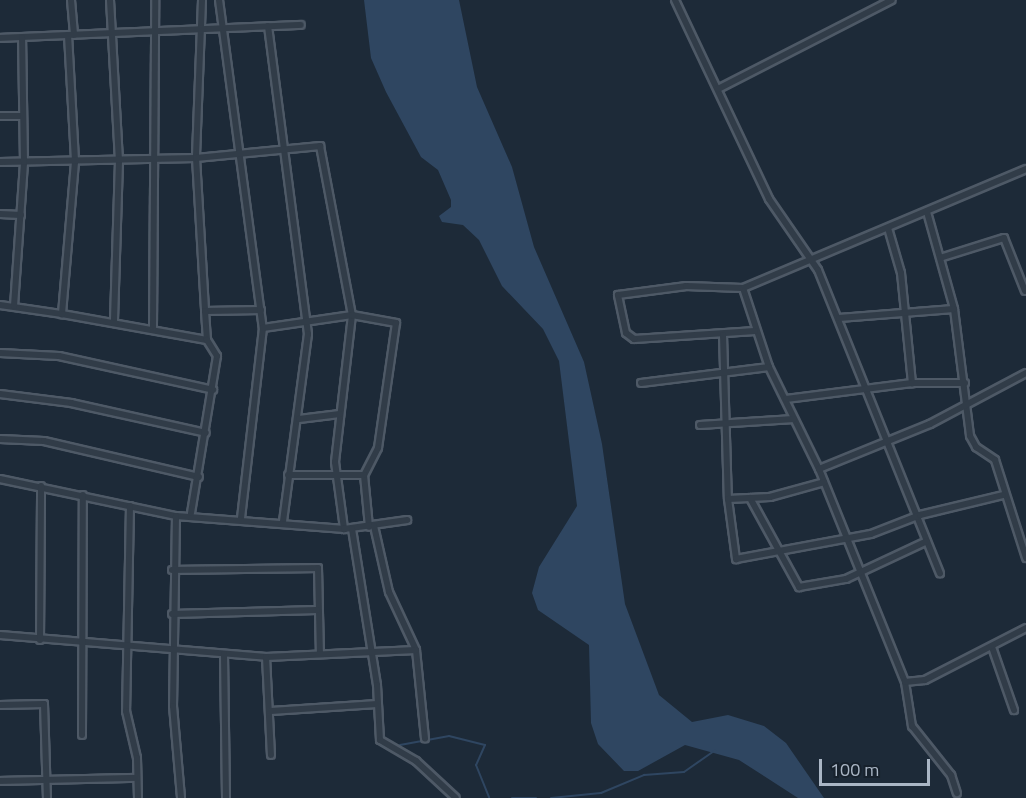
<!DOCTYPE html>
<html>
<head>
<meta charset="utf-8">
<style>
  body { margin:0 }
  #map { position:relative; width:1026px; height:798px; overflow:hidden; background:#1d2a38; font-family:"Titillium Web",sans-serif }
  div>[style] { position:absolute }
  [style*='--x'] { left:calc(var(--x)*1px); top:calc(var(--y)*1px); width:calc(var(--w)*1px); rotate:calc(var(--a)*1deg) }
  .water>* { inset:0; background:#2f4661 }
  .stream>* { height:2px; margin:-1px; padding:0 1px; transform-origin:1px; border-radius:1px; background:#2f4661 }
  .roads { filter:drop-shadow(2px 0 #4e5966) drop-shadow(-2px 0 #4e5966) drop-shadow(0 2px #4e5966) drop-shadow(0 -2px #4e5966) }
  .street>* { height:6px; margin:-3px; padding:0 3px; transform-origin:3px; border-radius:3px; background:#313c48 }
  span { translate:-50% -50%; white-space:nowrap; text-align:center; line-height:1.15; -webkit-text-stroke:4.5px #17212c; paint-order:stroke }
  .scale { position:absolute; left:819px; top:759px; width:111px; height:27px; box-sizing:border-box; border:3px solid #aab6c5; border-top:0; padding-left:8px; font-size:18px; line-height:21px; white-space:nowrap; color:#aab6c5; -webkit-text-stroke:4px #17212c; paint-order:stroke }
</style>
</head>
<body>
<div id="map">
  <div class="water">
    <i style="clip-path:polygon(364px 0,459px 0,477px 87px,512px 167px,534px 247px,584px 362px,602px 444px,625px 604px,659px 695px,692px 722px,728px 715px,764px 726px,786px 743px,824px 798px,798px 798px,739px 760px,685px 745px,638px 771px,624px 771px,598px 744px,591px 723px,589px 645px,538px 610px,532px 593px,539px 567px,577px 506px,559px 361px,543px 329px,502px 286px,479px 240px,463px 225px,442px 222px,439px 216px,451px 207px,451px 200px,438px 170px,421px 157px,386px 92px,371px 58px)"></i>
  </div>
  <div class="stream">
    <i style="--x:400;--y:745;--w:50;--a:-10.4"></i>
    <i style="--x:449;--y:736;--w:37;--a:14"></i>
    <i style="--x:485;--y:745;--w:22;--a:114"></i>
    <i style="--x:476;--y:765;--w:35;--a:68"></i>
    <i style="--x:512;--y:798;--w:24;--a:0"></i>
    <i style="--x:551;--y:798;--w:50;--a:-5.7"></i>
    <i style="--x:601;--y:793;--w:47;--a:-22.7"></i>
    <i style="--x:644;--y:775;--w:40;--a:-4.3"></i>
    <i style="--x:684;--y:772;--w:38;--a:-35"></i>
  </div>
  <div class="roads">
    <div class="street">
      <i style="--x:71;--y:0;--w:35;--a:85"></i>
      <i style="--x:110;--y:0;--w:161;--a:86.8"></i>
      <i style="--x:119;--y:161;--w:159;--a:91.8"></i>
      <i style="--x:202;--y:0;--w:158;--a:92.2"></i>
      <i style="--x:196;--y:158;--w:153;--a:86.6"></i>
      <i style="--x:205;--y:311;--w:56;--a:-1"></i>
      <i style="--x:219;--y:0;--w:331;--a:82.4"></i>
      <i style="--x:263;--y:328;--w:192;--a:96.6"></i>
      <i style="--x:675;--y:0;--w:220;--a:64.7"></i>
      <i style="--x:769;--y:199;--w:86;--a:55.4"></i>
      <i style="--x:818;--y:270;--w:327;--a:68.1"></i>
      <i style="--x:268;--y:26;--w:311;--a:82.6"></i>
      <i style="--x:308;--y:334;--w:189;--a:97.6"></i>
      <i style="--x:68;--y:35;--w:127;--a:86.8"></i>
      <i style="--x:75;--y:162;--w:153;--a:94.9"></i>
      <i style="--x:62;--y:314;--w:147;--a:10.2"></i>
      <i style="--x:207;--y:340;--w:29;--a:-94"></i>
      <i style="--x:0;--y:38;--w:301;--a:-2.5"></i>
      <i style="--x:718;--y:89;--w:195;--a:-27.1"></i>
      <i style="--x:0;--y:116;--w:23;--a:0"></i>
      <i style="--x:0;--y:162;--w:196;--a:-1.2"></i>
      <i style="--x:196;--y:158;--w:125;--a:-5.5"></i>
      <i style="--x:320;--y:146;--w:172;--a:79.3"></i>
      <i style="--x:352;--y:315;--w:148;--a:96.6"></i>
      <i style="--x:335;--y:462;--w:68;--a:82.3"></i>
      <i style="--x:927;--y:212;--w:101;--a:74.4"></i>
      <i style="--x:954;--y:309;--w:128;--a:82.8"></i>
      <i style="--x:970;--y:436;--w:13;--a:61"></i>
      <i style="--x:976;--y:447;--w:23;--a:34"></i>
      <i style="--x:995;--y:460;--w:103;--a:72.4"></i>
      <i style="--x:0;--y:214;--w:21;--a:3"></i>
      <i style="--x:888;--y:228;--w:47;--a:73.9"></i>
      <i style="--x:901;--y:273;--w:111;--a:84.3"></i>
      <i style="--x:943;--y:257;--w:64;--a:-17.3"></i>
      <i style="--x:1004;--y:238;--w:57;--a:68.4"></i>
      <i style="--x:743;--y:288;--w:83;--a:71.8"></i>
      <i style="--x:769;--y:367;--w:114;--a:63.9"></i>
      <i style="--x:819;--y:469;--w:230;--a:68"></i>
      <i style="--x:905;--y:682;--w:45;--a:81"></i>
      <i style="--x:912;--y:726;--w:63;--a:51.5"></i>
      <i style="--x:951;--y:775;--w:19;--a:72"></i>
      <i style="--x:0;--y:305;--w:63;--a:8.3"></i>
      <i style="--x:14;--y:306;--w:144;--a:-86"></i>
      <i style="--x:24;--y:162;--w:124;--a:-90.9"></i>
      <i style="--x:839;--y:318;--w:115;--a:-4.5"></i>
      <i style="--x:153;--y:327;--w:327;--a:-89.6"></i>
      <i style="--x:263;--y:328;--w:90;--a:-8.3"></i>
      <i style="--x:352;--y:315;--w:45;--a:10.3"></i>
      <i style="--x:396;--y:323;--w:126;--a:98.2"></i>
      <i style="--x:378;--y:448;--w:30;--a:117"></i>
      <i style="--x:364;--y:475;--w:52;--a:84.5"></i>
      <i style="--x:755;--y:331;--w:121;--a:176.2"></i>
      <i style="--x:634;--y:339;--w:10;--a:-143"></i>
      <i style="--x:626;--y:333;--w:39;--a:-102"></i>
      <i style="--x:618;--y:295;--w:69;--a:-7.5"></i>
      <i style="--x:686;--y:286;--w:57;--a:2"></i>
      <i style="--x:743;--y:288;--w:307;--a:-22.8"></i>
      <i style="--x:723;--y:335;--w:164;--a:88.3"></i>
      <i style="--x:728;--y:499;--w:61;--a:82.4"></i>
      <i style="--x:736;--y:559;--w:137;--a:-10.5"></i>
      <i style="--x:871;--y:534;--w:53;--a:-21.2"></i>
      <i style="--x:920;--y:515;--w:85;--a:-13.5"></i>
      <i style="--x:0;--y:353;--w:59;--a:2.9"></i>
      <i style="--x:59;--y:356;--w:158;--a:12.4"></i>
      <i style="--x:641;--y:383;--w:129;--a:-7.1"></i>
      <i style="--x:0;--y:394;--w:72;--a:7.2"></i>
      <i style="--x:71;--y:403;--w:138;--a:12.5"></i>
      <i style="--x:786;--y:399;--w:127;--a:-7.2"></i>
      <i style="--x:912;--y:383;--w:53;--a:0"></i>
      <i style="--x:299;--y:419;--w:41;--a:-7"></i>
      <i style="--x:700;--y:425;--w:94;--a:-3.7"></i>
      <i style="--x:0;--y:439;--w:44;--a:2.6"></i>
      <i style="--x:44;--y:441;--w:159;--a:13.1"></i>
      <i style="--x:819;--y:469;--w:120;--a:-22.1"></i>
      <i style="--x:930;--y:424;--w:109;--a:-28"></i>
      <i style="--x:288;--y:475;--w:76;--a:0"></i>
      <i style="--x:0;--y:479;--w:180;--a:11.9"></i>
      <i style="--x:176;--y:516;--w:169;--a:4.4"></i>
      <i style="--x:344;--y:529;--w:64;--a:-8.1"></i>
      <i style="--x:750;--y:498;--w:102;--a:61.2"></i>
      <i style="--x:799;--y:587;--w:48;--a:-9.7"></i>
      <i style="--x:846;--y:579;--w:89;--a:-25.1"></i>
      <i style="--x:728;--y:499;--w:42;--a:-2.7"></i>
      <i style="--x:770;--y:497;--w:56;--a:-15.5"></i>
      <i style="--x:130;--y:506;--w:205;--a:91.1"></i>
      <i style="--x:126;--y:711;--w:48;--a:76.8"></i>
      <i style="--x:137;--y:758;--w:40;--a:88.6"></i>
      <i style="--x:191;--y:513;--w:159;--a:-80.6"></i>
      <i style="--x:217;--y:356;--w:19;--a:-122"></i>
      <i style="--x:176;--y:516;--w:190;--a:90.9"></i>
      <i style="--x:173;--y:706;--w:92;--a:85"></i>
      <i style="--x:374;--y:526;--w:68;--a:77.2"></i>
      <i style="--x:389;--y:592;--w:64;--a:65"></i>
      <i style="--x:416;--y:650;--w:89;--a:84.2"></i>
      <i style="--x:352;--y:529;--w:158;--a:80.9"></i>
      <i style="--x:377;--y:685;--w:55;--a:86.9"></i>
      <i style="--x:380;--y:740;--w:42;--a:30.3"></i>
      <i style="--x:416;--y:761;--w:54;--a:42.8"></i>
      <i style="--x:172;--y:570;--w:146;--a:-0.8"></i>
      <i style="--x:318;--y:568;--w:85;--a:88.7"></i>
      <i style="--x:172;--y:614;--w:145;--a:-1.6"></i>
      <i style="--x:0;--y:635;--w:267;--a:4.7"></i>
      <i style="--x:266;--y:657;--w:150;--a:-2.7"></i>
      <i style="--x:40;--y:640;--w:154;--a:-89.6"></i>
      <i style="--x:992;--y:647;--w:67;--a:70.8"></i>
      <i style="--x:224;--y:654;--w:144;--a:89.2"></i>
      <i style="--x:266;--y:657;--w:98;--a:87.1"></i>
      <i style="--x:905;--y:682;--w:20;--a:-6"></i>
      <i style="--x:925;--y:680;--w:114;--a:-27.2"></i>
      <i style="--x:0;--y:705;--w:44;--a:-1.3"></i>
      <i style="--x:44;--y:704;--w:94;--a:88.2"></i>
      <i style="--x:270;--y:711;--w:108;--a:-3.7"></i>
      <i style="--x:82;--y:735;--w:240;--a:-89.8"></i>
      <i style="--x:0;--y:781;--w:137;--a:-1.3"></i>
    </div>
  </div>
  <div class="scale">100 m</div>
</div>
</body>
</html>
